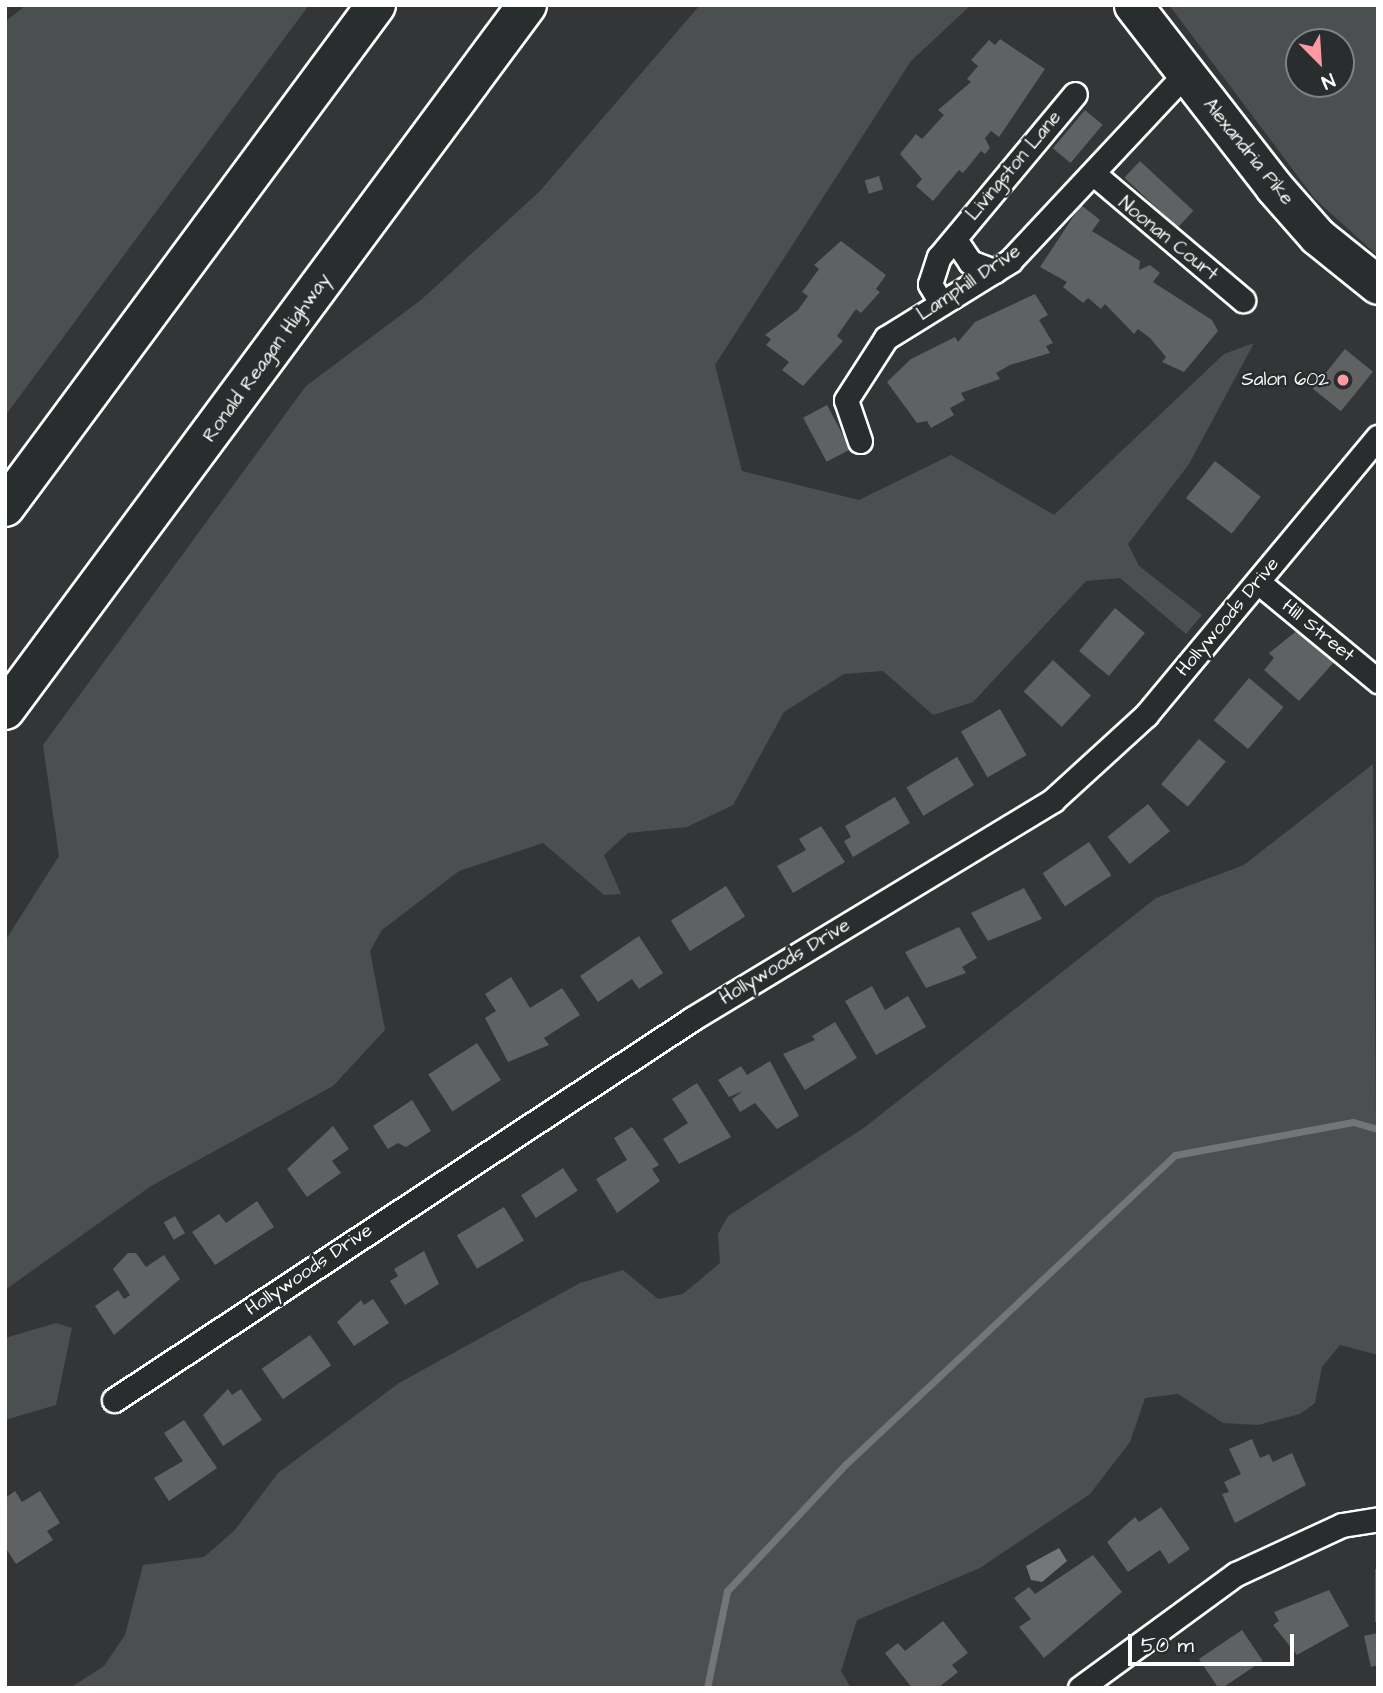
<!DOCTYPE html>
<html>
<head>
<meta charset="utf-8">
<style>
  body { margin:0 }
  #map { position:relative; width:1383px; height:1693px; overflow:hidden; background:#333536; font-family:"Architects Daughter",sans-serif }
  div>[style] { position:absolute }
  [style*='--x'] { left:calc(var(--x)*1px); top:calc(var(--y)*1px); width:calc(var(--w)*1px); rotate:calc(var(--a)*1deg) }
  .green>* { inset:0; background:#4c4f50 }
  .water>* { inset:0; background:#737576 }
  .stream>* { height:7px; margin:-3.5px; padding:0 3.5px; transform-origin:3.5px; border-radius:3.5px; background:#737576 }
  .building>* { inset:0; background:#5f6162; transform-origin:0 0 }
  .roads { filter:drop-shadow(2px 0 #fff) drop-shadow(-2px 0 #fff) drop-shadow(0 2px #fff) drop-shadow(0 -2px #fff) }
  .minor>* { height:23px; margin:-11.5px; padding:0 11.5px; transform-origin:11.5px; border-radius:11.5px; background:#2a2d2e }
  .primary>* { height:37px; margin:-18.5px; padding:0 18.5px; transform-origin:18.5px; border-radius:18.5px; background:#2a2d2e }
  .motorway>* { height:38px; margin:-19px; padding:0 19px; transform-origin:19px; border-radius:19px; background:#2a2d2e }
  .dots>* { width:19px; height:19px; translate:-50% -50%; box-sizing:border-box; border:4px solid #2a2d2e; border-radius:50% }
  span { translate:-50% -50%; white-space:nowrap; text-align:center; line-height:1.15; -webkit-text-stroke:5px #2a2d2e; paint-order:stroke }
  .street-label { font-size:19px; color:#fff }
  .poi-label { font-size:19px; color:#fff }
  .right { translate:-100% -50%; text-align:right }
  .frame { position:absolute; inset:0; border:7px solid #fff; pointer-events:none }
  .north { position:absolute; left:1285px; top:28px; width:70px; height:70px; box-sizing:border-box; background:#2a2d2e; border:2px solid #7f8182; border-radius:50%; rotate:156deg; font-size:19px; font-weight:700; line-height:28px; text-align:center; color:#fff }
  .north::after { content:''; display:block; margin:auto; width:24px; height:32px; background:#ff9aa2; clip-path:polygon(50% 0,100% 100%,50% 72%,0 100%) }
  .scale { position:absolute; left:1128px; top:1634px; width:166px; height:32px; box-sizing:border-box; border:4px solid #fff; border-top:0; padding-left:9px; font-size:21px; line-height:24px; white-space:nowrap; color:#fff; -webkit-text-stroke:5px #2a2d2e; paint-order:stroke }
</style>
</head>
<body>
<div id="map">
  <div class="green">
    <i style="clip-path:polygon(26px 5px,309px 5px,5px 416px,5px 22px)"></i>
    <i style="clip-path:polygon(700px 5px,971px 5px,911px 61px,715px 365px,742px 471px,859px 500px,951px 455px,1054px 515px,1224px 354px,1254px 343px,1189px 464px,1128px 544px,1139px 566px,1202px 615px,1186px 634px,1120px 578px,1086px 581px,973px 702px,933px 715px,883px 671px,844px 674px,784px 712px,733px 805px,687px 827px,628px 833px,604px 855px,621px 894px,604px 895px,543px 843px,459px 871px,382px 930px,370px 951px,385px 1030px,333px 1086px,151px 1186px,5px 1290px,5px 941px,59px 856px,43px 745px,306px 386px,421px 300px,540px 191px)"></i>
    <i style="clip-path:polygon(evenodd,1169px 5px,1378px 5px,1378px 256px,1315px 199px,1169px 5px,1299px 42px,1341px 42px,1341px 84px,1299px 84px,1299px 42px)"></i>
    <i style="clip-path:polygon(1373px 764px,1378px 1355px,1340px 1345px,1322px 1367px,1315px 1403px,1300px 1414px,1258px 1425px,1223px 1423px,1178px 1394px,1145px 1398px,1130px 1442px,1090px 1494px,980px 1568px,857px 1620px,841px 1671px,851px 1688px,70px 1688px,104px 1666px,125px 1635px,143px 1565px,204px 1557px,234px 1531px,278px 1473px,399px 1383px,580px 1283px,623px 1270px,658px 1299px,683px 1294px,720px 1263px,718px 1234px,728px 1216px,865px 1127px,1156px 898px,1244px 865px)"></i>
    <i style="clip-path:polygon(56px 1323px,72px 1328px,56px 1405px,5px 1420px,5px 1338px)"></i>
  </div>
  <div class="water">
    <i style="clip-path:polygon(1059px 1548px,1067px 1561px,1042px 1582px,1031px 1580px,1026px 1566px)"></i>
  </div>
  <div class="stream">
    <i style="--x:707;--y:1688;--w:99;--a:-78.3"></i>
    <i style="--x:727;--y:1591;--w:174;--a:-46.9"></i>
    <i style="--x:846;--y:1464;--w:451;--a:-43.2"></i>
    <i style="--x:1175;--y:1155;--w:181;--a:-10.5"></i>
    <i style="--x:1353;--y:1122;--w:26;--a:16"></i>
  </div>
  <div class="building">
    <i style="clip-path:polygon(1000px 39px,1045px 69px,999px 137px,991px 131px,985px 138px,990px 148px,985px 154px,981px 151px,963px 173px,959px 170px,933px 201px,916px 186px,922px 179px,900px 154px,916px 134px,922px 139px,944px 115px,938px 110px,971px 82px,967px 79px,978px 66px,971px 60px,989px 40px,995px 45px)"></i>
    <i style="left:1085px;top:110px;width:23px;height:50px;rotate:40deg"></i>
    <i style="left:1140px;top:161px;width:73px;height:23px;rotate:43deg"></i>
    <i style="left:879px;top:176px;width:14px;height:15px;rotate:73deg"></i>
    <i style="clip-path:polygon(1081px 205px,1100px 220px,1092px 231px,1140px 261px,1139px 270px,1150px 265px,1160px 273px,1153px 282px,1212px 320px,1218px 331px,1184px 372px,1162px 362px,1166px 357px,1150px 338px,1138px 329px,1134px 334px,1105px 304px,1101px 309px,1088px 298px,1083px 303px,1063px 287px,1067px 282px,1040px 267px)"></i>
    <i style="clip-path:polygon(841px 241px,886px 275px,876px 289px,880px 292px,861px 313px,856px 309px,837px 336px,843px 341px,803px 386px,782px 370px,789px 362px,766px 345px,771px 339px,765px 335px,798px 310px,808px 296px,802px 292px,819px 269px,814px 265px)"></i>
    <i style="clip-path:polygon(1035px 294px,1048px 315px,1039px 320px,1053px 343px,1046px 346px,1050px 353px,1010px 365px,996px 373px,1000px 379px,961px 393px,965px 400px,950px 408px,954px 415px,931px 428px,927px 421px,917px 423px,887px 382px,911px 359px,955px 337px,958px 342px,975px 322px)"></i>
    <i style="left:1345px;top:349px;width:36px;height:51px;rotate:39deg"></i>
    <i style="left:827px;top:405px;width:50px;height:27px;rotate:62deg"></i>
    <i style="left:1215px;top:461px;width:58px;height:47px;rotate:38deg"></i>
    <i style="left:1115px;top:608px;width:39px;height:56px;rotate:40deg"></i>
    <i style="clip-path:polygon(1299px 629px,1335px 661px,1299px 701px,1264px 670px,1274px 658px,1269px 653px)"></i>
    <i style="left:1053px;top:660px;width:52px;height:43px;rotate:43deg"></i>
    <i style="left:1249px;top:678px;width:45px;height:55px;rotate:40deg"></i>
    <i style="left:1000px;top:709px;width:53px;height:45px;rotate:60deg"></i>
    <i style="left:1199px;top:739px;width:35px;height:59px;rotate:40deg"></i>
    <i style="left:957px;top:757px;width:33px;height:59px;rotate:59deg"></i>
    <i style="clip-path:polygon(895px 797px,910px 823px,853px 857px,844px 841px,851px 837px,845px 826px)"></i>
    <i style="left:1148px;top:804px;width:35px;height:52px;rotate:51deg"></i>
    <i style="clip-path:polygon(821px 826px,845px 862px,793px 893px,777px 866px,806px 850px,799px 839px)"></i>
    <i style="left:1089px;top:842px;width:40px;height:56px;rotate:56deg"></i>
    <i style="left:726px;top:886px;width:36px;height:65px;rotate:58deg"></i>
    <i style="clip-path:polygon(1024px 888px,1042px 919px,988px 941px,971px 913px)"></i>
    <i style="clip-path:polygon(959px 927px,977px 958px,962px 967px,966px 973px,926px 988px,905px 952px)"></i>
    <i style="clip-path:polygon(639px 936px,663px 973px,639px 989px,632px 979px,598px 1002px,580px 976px)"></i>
    <i style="clip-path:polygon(511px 977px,530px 1008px,562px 988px,580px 1015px,544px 1038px,549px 1045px,508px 1062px,485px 1018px,496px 1011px,485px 994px)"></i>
    <i style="clip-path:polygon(872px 986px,885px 1010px,908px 996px,926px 1027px,876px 1055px,845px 1001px)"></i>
    <i style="clip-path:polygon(835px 1022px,857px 1058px,805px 1090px,783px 1054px,815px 1040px,812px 1036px)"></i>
    <i style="left:477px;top:1043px;width:44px;height:58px;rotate:57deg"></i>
    <i style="clip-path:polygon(770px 1061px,799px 1116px,777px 1129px,755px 1103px,740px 1112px,732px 1099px,743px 1091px,729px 1097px,718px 1080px,741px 1066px,747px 1075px)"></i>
    <i style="clip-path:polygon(697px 1083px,731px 1137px,679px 1164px,663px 1139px,688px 1123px,672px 1099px)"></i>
    <i style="clip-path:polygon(412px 1100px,431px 1131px,406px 1147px,398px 1143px,388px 1149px,373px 1126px)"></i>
    <i style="clip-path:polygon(333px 1126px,349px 1149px,332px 1161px,341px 1173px,307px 1197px,287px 1169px)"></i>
    <i style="clip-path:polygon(632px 1127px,659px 1165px,652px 1169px,660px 1181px,617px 1213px,596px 1179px,627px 1160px,614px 1138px)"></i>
    <i style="left:563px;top:1168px;width:27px;height:50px;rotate:57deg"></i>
    <i style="clip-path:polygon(257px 1201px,274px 1227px,215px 1265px,192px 1232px,219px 1214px,226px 1223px)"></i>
    <i style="left:504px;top:1207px;width:39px;height:55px;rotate:59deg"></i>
    <i style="left:175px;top:1216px;width:20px;height:13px;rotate:60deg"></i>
    <i style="clip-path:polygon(424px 1251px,439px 1284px,405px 1305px,390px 1281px,398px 1276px,394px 1269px)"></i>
    <i style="clip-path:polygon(128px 1253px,136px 1253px,146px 1267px,164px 1255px,180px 1279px,114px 1335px,95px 1306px,118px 1290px,124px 1299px,130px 1295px,113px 1269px)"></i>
    <i style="clip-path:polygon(373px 1299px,389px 1323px,354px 1346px,337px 1322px,361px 1300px,364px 1305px)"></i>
    <i style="left:310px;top:1335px;width:37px;height:59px;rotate:55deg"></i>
    <i style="clip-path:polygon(228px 1389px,232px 1395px,241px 1389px,262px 1420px,223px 1446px,203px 1415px)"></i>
    <i style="clip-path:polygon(184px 1420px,217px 1468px,169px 1501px,154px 1478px,183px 1461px,164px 1433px)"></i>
    <i style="clip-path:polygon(1252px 1439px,1260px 1458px,1269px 1454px,1273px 1462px,1292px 1453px,1306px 1485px,1235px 1523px,1222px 1494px,1229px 1492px,1224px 1482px,1241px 1474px,1229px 1449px)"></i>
    <i style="clip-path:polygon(15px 1491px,22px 1502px,40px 1491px,60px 1523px,47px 1531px,53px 1540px,16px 1564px,5px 1547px,5px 1498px)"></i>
    <i style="clip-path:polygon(1161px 1507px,1190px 1549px,1169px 1564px,1160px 1550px,1128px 1572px,1107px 1542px,1135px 1517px,1139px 1522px)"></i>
    <i style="clip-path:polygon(1093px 1555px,1122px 1592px,1044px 1658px,1019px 1627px,1031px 1619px,1014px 1598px,1029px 1587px,1035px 1594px)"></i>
    <i style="left:1375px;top:1569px;width:3px;height:53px"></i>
    <i style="clip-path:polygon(1329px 1590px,1349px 1626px,1297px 1655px,1273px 1625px,1279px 1621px,1274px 1612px)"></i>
    <i style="clip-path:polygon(943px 1621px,968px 1653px,952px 1665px,958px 1672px,938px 1688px,912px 1688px,885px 1653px,898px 1643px,905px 1651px)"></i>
    <i style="left:1242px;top:1630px;width:37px;height:52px;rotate:56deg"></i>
    <i style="clip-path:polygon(1377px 1633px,1378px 1665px,1371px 1667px,1364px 1636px)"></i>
  </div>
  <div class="roads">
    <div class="minor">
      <i style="--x:1095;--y:175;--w:194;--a:40.2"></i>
      <i style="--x:956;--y:241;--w:25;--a:56"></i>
      <i style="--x:970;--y:262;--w:26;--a:21"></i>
      <i style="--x:941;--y:303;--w:22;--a:-120"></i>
      <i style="--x:930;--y:284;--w:28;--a:-72"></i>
      <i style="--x:939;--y:257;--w:212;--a:-50.2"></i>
      <i style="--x:860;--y:441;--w:43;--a:-108.9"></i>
      <i style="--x:846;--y:400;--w:74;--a:-57.2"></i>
      <i style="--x:886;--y:338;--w:146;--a:-31.8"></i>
      <i style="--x:1010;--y:261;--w:256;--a:-46.9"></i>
      <i style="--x:1258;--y:582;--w:156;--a:39.5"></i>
      <i style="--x:114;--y:1400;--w:692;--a:-33.39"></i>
      <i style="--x:692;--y:1019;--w:422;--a:-31.2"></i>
      <i style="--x:1053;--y:800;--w:126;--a:-42.4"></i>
      <i style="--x:1146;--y:715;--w:362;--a:-50.2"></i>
      <i style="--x:1080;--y:1688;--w:193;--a:-36.2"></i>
      <i style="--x:1236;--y:1574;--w:117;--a:-24.8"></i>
      <i style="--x:1342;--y:1525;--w:36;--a:-9"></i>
    </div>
    <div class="primary">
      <i style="--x:1133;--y:5;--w:230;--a:52.2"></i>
      <i style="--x:1274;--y:187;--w:65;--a:48.7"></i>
      <i style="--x:1317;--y:236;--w:78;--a:38.8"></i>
    </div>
    <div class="motorway">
      <i style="--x:5;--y:507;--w:624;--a:-53.53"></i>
      <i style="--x:5;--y:710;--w:877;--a:-53.48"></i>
    </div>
  </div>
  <div class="dots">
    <i style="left:1343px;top:380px;background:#ff9aa2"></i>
  </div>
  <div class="street-label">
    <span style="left:1248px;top:152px;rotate:51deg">Alexandria Pike</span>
    <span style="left:1014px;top:166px;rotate:-50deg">Livingston Lane</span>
    <span style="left:1168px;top:239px;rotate:39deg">Noonan Court</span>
    <span style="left:969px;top:283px;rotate:-34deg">Lamphill Drive</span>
    <span style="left:267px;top:358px;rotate:-54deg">Ronald Reagan Highway</span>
    <span style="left:1228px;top:617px;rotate:-50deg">Hollywoods Drive</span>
    <span style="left:1318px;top:631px;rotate:39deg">Hill Street</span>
    <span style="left:785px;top:962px;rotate:-31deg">Hollywoods Drive</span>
    <span style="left:309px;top:1270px;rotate:-34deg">Hollywoods Drive</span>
  </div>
  <div class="poi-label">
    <span class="right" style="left:1329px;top:380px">Salon 602</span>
  </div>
  <div class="frame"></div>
  <div class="north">N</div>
  <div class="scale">50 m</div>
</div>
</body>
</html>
